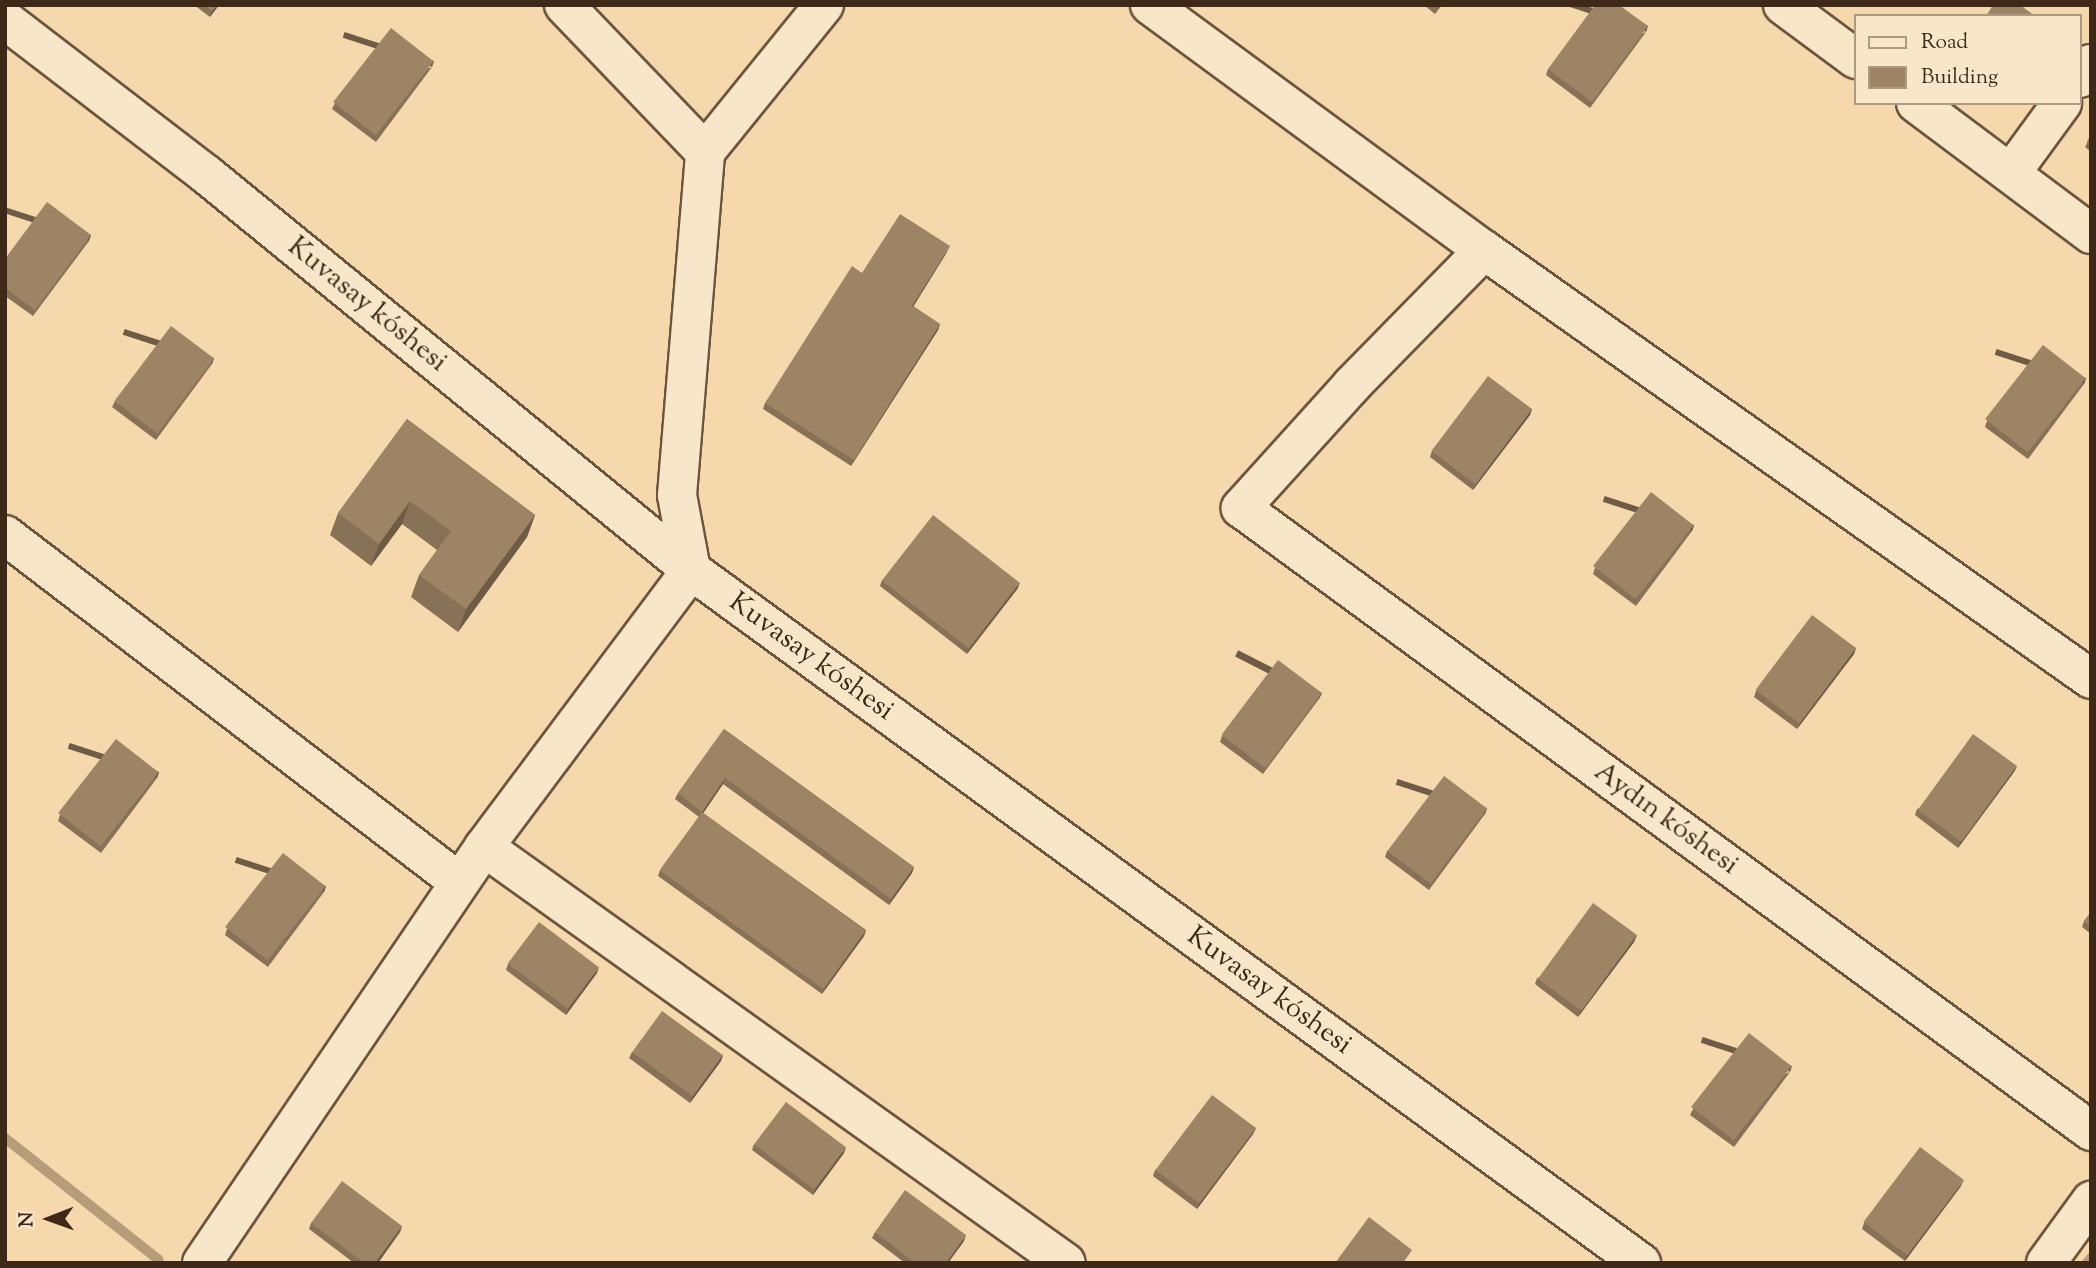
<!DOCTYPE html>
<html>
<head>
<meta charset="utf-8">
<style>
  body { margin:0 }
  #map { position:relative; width:2096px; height:1268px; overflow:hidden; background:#f5d8ac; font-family:"Sorts Mill Goudy",serif }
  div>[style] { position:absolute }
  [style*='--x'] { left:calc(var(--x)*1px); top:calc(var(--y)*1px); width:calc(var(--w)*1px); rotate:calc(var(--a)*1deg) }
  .stream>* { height:10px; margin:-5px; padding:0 5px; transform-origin:5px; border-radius:5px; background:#b79c7a }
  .roads { filter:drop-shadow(2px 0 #6c553e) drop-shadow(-2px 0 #6c553e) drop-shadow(0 2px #6c553e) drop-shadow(0 -2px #6c553e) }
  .minor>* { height:38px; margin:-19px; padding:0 19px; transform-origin:19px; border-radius:19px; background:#f8e6c9 }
  .wall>* { inset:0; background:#877257 }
  .shaded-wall>* { inset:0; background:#6e5c47; transform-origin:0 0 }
  .building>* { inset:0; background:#9d8465; transform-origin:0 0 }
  span { translate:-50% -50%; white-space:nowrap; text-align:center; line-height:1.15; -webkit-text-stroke:7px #f8e6c9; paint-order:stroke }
  .street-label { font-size:28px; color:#3e2919 }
  .frame { position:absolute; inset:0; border:7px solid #3e2919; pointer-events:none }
  .legend { position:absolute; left:1854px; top:14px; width:228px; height:91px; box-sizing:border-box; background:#f8e6c9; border:2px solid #ae9a83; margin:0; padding:9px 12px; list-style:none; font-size:21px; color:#3e2919 }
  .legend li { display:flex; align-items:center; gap:14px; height:35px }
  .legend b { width:35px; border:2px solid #ae9a83 }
  .north { position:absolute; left:14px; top:1184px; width:70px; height:70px; -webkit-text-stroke:5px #f8e6c9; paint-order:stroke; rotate:269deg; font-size:19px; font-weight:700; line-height:28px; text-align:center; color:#3e2919 }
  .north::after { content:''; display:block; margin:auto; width:24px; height:32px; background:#3e2919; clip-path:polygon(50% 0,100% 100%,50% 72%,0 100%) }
</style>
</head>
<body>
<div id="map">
  <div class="stream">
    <i style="--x:5;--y:1138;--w:196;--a:38.4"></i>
    <i style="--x:2087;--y:1263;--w:6;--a:-51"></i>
  </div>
  <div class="roads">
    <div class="minor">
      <i style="--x:564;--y:5;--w:204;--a:46.2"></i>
      <i style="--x:1150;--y:5;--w:414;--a:36.3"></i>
      <i style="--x:1484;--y:250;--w:743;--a:35.25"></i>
      <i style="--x:1783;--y:5;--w:91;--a:36.5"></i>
      <i style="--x:5;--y:20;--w:255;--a:37.5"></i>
      <i style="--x:207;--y:175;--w:625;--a:39.22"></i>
      <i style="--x:691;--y:570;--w:1176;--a:36.11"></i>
      <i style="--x:2080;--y:78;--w:18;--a:-52"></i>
      <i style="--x:1916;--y:103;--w:219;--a:36.8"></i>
      <i style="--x:2011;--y:173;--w:87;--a:-53.9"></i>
      <i style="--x:1484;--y:250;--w:189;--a:134.4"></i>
      <i style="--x:1352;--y:385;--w:166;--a:132.1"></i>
      <i style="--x:1241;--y:508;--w:1054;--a:36.24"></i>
      <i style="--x:5;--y:535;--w:571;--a:37.39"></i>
      <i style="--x:484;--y:847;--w:715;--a:35.56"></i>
      <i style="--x:202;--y:1263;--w:503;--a:-55.87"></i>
      <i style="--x:484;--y:847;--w:346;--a:-53.2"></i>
      <i style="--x:691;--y:570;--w:76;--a:-100.6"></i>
      <i style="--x:677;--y:495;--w:344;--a:-85.3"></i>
      <i style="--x:705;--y:152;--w:189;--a:-51"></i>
      <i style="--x:2046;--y:1263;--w:77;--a:-54"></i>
    </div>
  </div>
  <div class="wall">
    <i style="clip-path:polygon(194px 5px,219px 5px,210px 17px)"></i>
    <i style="clip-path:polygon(1424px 5px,1442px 5px,1435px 14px)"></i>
    <i style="clip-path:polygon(1646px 32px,1590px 108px,1546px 75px,1548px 69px)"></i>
    <i style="clip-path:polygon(432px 67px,376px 142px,332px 109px,335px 103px)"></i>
    <i style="clip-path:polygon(2091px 135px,2091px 152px,2085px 147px)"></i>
    <i style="clip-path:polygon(91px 235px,89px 241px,33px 316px,5px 296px,5px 259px)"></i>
    <i style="clip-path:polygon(947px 252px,913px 306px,940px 324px,938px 330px,851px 466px,763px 409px,765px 403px,862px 273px)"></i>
    <i style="clip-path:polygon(214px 358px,212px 364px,156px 440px,112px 407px,115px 401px)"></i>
    <i style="clip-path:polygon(2086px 378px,2084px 384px,2028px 459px,1985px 427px,1987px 421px)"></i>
    <i style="clip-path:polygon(1532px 409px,1530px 415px,1473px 490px,1430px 457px,1432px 451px)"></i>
    <i style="clip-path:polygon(407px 419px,535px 515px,527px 537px,458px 632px,411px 597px,419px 575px,437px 550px,402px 524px,371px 566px,330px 535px,338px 513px)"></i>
    <i style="clip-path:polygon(1694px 525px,1692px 531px,1636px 606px,1593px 574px,1595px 568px)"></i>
    <i style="clip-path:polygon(882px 580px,1018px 588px,967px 654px,880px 586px)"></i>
    <i style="clip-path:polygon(1856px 648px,1854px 654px,1797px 729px,1754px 697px,1756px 691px)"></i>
    <i style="clip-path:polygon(1322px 693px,1319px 699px,1263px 774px,1220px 742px,1222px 736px)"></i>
    <i style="clip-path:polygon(724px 729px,914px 867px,912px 873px,889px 905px,723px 784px,703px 813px,866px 930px,864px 936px,822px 994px,658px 876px,660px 870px,699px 817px,675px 799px,678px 793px)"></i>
    <i style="clip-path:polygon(2017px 766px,2014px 772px,1958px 848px,1915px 815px,1917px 809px)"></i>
    <i style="clip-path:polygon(159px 772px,157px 778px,101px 853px,58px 821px,60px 815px)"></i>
    <i style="clip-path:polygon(1487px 808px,1485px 814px,1429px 890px,1385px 857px,1387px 851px)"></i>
    <i style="clip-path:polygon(326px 886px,324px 892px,268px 967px,225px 935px,227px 929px)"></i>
    <i style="clip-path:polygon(2091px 912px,2091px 934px,2082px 927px,2084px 921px)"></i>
    <i style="clip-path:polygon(1637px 935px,1634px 942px,1578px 1017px,1535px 984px,1537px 978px)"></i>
    <i style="clip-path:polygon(508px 964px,597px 973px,566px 1015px,506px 970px)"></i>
    <i style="clip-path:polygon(632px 1052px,723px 1055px,721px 1061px,690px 1103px,629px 1058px)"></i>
    <i style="clip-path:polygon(1790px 1072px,1734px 1147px,1690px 1115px,1693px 1109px)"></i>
    <i style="clip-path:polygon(1256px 1128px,1253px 1134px,1197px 1209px,1153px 1176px,1155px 1170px)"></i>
    <i style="clip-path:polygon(754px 1144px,844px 1153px,813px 1195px,752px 1150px)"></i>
    <i style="clip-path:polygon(1961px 1186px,1905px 1261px,1862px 1229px,1864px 1223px)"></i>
    <i style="clip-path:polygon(311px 1223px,402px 1226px,400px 1232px,378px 1263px,354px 1263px,309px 1229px)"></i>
    <i style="clip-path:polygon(875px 1232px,964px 1241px,948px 1263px,905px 1263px,872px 1238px)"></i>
  </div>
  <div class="shaded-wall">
    <i style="clip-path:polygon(217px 5px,219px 5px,210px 17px,212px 11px)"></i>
    <i style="left:1648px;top:26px;width:6px;height:94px;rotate:108deg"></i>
    <i style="left:434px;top:61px;width:6px;height:94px;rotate:108deg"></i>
    <i style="left:91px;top:235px;width:6px;height:94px;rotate:108deg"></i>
    <i style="clip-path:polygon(950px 246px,947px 252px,910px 312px,912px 306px)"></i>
    <i style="clip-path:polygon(940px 324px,938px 330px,851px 466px,854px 460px)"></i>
    <i style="left:214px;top:358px;width:6px;height:94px;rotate:108deg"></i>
    <i style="left:2086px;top:378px;width:6px;height:94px;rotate:108deg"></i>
    <i style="clip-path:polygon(1532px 409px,1530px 415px,1473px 490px,1476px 484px)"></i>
    <i style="clip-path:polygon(410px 501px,402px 524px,371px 566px,379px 544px)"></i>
    <i style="clip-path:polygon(535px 515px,527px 537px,458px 632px,466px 609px)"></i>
    <i style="left:1694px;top:525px;width:6px;height:94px;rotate:108deg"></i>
    <i style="clip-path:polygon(1020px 582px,1018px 588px,967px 654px,970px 648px)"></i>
    <i style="clip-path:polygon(1856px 648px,1854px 654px,1797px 729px,1800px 723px)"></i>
    <i style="left:1322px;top:693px;width:7px;height:94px;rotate:117deg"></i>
    <i style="clip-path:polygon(2017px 766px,2014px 772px,1958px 848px,1960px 842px)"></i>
    <i style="left:159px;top:772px;width:6px;height:94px;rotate:108deg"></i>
    <i style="clip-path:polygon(725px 778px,723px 784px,700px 818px,702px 812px)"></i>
    <i style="left:1487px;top:808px;width:6px;height:94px;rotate:108deg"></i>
    <i style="clip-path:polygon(914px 867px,912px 873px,889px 905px,891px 899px)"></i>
    <i style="left:326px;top:886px;width:6px;height:94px;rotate:108deg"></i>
    <i style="clip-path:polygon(866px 930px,864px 936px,822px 994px,825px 988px)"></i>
    <i style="clip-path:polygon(1637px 935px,1634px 942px,1578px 1017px,1581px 1011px)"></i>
    <i style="clip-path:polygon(599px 967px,597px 973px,566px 1015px,568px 1009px)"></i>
    <i style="clip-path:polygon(723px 1055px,721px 1061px,690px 1103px,692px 1097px)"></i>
    <i style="left:1792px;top:1066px;width:6px;height:94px;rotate:108deg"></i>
    <i style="clip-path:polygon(1256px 1128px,1253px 1134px,1197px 1209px,1199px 1203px)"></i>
    <i style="clip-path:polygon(846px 1147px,844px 1153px,813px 1195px,815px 1189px)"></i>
    <i style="clip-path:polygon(1964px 1180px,1961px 1186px,1905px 1261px,1907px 1255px)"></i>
    <i style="clip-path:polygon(402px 1226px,400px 1232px,378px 1263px,375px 1263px)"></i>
    <i style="clip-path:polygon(966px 1235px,964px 1241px,948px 1263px,946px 1263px)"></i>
  </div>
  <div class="building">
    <i style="clip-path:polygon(204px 5px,217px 5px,212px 11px)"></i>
    <i style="clip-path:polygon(1595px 5px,1619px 5px,1648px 26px,1592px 102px,1548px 69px)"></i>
    <i style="clip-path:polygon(1993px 5px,2020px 5px,2035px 16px,1986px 16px)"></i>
    <i style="left:391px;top:28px;width:54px;height:94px;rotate:38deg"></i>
    <i style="clip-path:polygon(2091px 135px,2091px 144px,2087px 141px)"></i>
    <i style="clip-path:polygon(47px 202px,91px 235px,35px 310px,5px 288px,5px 259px)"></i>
    <i style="clip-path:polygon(900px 214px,950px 246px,912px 306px,940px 324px,854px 460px,765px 403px,852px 266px,862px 273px)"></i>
    <i style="left:171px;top:326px;width:54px;height:94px;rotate:37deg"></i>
    <i style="left:2043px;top:345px;width:54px;height:94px;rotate:38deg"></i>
    <i style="left:1488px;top:376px;width:55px;height:94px;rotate:37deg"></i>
    <i style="clip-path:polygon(407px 419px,535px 515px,466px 609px,419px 575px,451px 531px,410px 501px,379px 544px,338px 513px)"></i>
    <i style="left:1651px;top:492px;width:54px;height:94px;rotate:38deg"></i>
    <i style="left:933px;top:515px;width:110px;height:83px;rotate:38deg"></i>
    <i style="left:1812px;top:615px;width:55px;height:94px;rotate:37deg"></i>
    <i style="left:1278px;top:660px;width:55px;height:94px;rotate:37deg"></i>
    <i style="clip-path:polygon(724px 729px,914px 867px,891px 899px,725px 778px,702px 812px,678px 793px)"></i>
    <i style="left:1973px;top:734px;width:54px;height:94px;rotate:36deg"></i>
    <i style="left:116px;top:739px;width:54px;height:94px;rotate:38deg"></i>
    <i style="left:1444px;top:776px;width:54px;height:94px;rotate:37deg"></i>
    <i style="left:702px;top:812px;width:202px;height:72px;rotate:36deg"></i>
    <i style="left:283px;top:853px;width:54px;height:94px;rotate:38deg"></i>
    <i style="left:1593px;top:903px;width:54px;height:94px;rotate:36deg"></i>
    <i style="clip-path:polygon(2091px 912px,2091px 926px,2084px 921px)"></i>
    <i style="left:539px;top:922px;width:75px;height:52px;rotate:37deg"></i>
    <i style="left:662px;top:1011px;width:75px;height:51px;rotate:36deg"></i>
    <i style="left:1749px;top:1033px;width:54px;height:94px;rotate:38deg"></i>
    <i style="left:1212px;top:1095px;width:55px;height:94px;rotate:37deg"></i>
    <i style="left:786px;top:1102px;width:75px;height:53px;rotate:37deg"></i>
    <i style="left:1920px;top:1147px;width:55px;height:94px;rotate:37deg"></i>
    <i style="clip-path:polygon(342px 1181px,402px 1226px,375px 1263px,364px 1263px,311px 1223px)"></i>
    <i style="clip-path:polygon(905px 1190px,966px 1235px,946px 1263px,915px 1263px,875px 1232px)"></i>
    <i style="clip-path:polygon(1369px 1217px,1412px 1250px,1403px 1263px,1335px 1263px)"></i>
  </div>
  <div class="street-label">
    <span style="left:367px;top:305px;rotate:39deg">Kuvasay kóshesi</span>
    <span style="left:811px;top:657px;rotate:36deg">Kuvasay kóshesi</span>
    <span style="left:1666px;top:819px;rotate:36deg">Aydın kóshesi</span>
    <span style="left:1269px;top:991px;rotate:36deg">Kuvasay kóshesi</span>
  </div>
  <div class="frame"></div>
  <ul class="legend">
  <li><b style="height:9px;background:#f8e6c9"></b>Road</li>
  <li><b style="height:19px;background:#9d8465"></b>Building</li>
  </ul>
  <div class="north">N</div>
</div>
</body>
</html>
